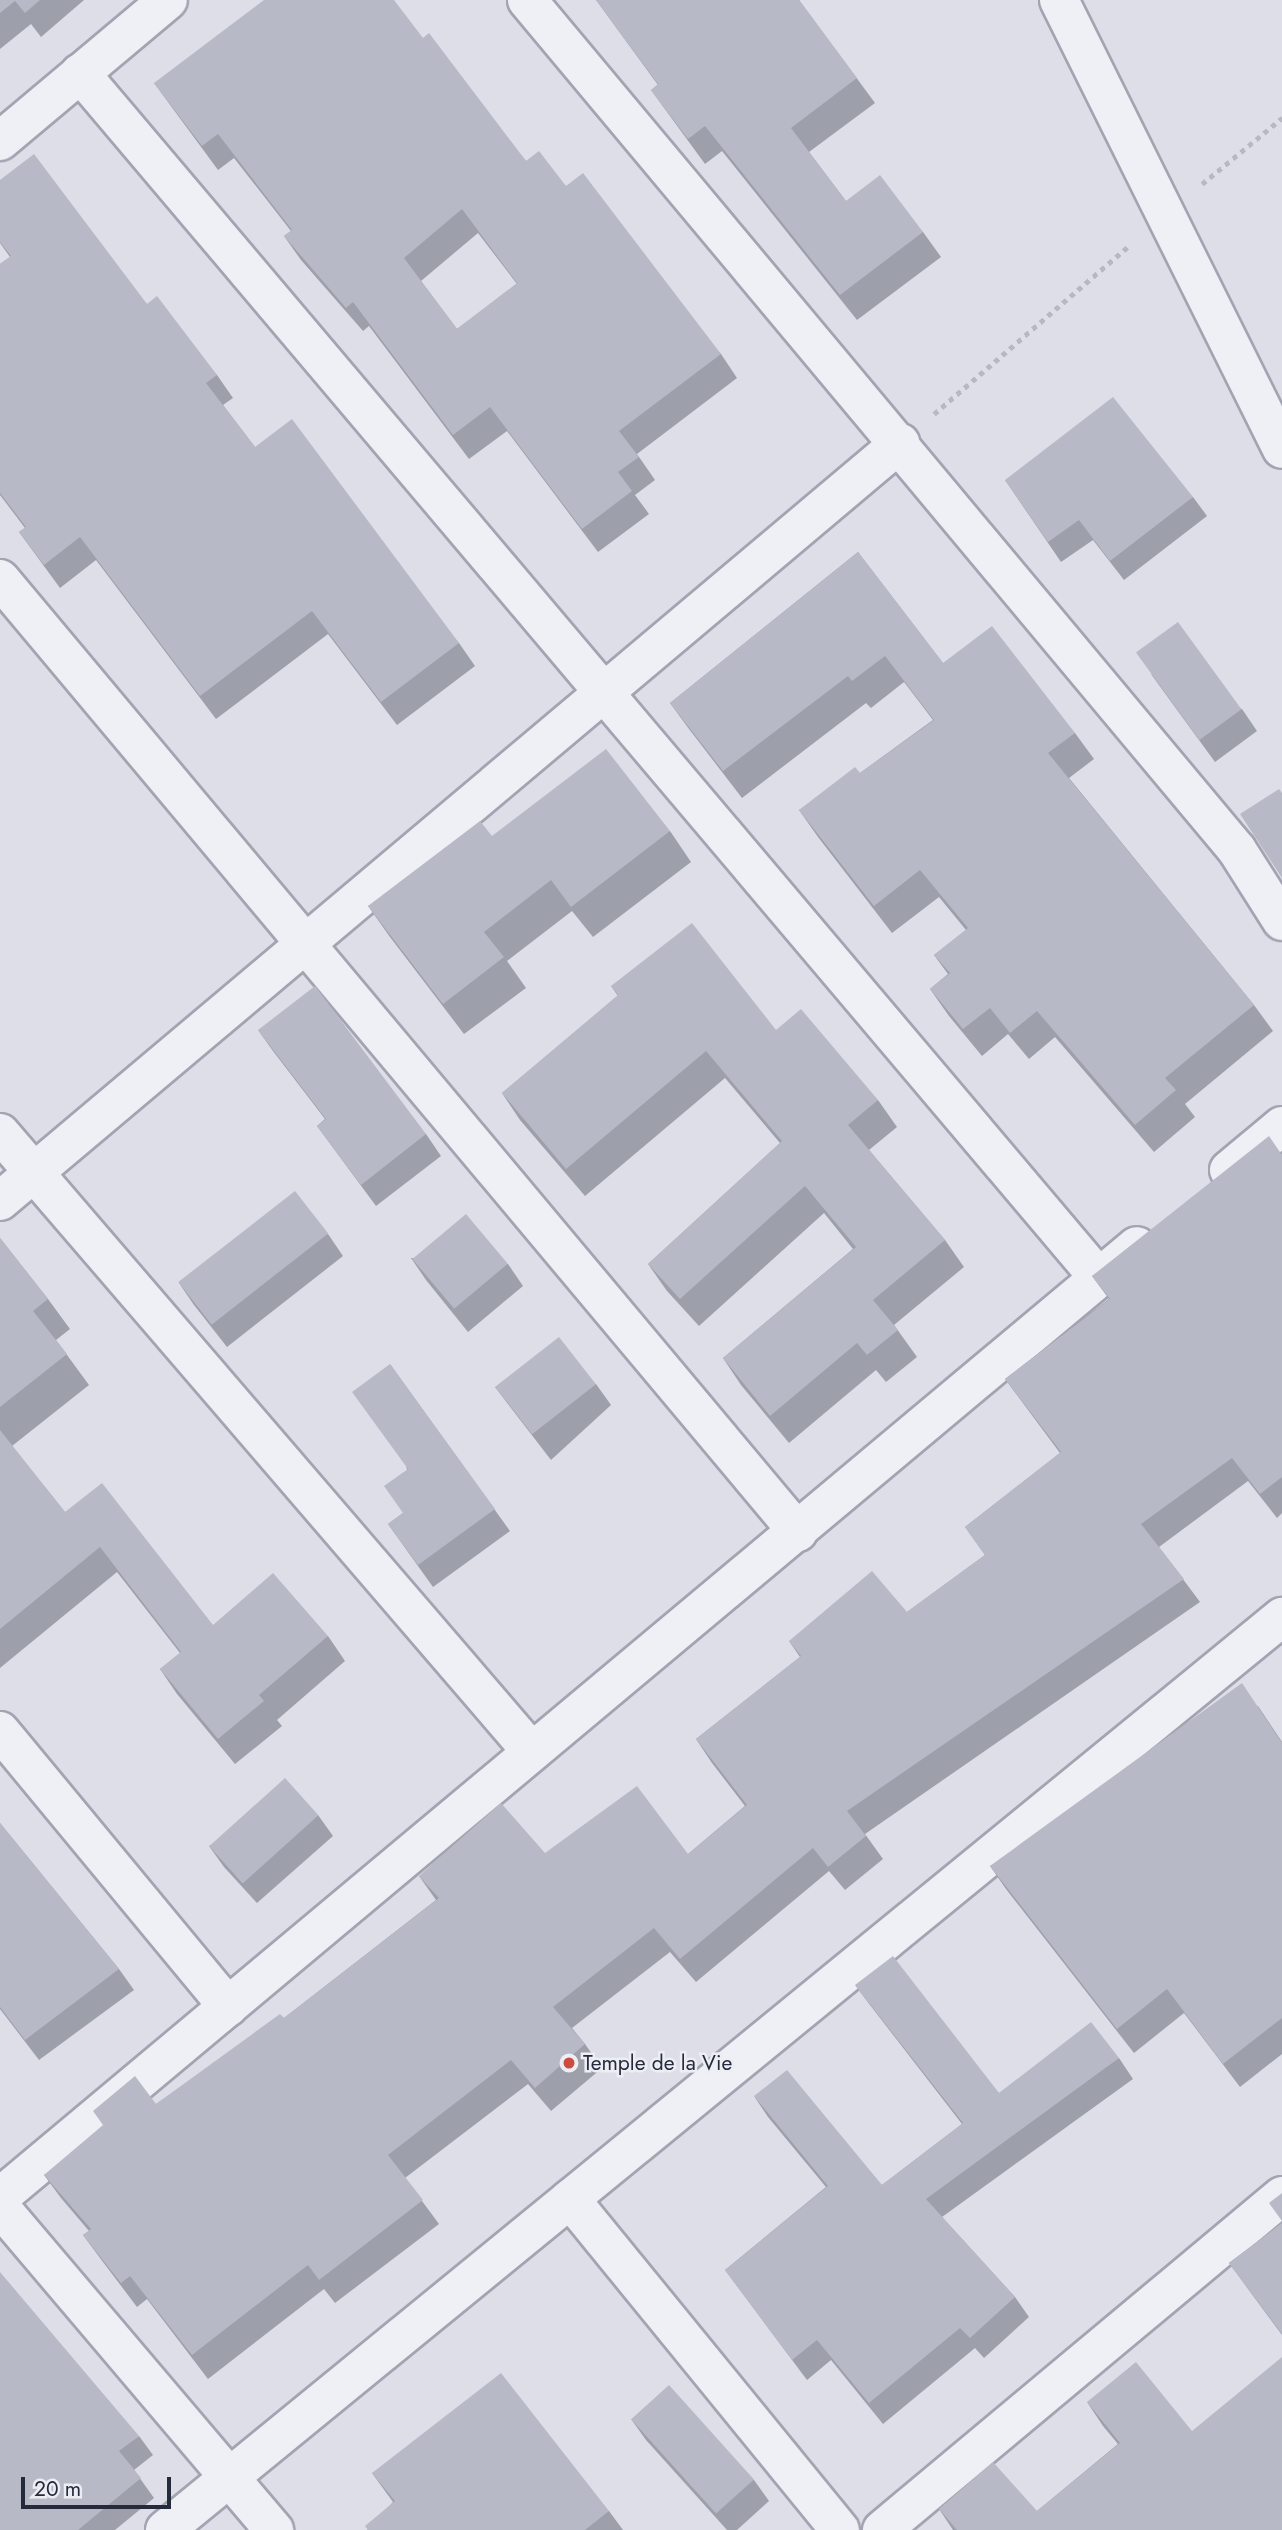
<!DOCTYPE html>
<html>
<head>
<meta charset="utf-8">
<style>
  body { margin:0 }
  #map { position:relative; width:1282px; height:2530px; overflow:hidden; background:#dddee7; font-family:Jost,sans-serif }
  div>[style] { position:absolute }
  [style*='--x'] { left:calc(var(--x)*1px); top:calc(var(--y)*1px); width:calc(var(--w)*1px); rotate:calc(var(--a)*1deg) }
  .path>* { height:4.5px; margin-top:-2.25px; transform-origin:0; background:repeating-linear-gradient(90deg,#b7b9c1 0 5px,transparent 0 10px) }
  .roads { filter:drop-shadow(2px 0 #a2a4b1) drop-shadow(-2px 0 #a2a4b1) drop-shadow(0 2px #a2a4b1) drop-shadow(0 -2px #a2a4b1) }
  .street>* { height:38px; margin:-19px; padding:0 19px; transform-origin:19px; border-radius:19px; background:#eff0f5 }
  .wall>* { inset:0; background:#9d9faa }
  .building>* { inset:0; background:#b7b9c6; transform-origin:0 0 }
  .dots>* { width:19px; height:19px; translate:-50% -50%; box-sizing:border-box; border:4px solid #eceef4; border-radius:50% }
  span { translate:-50% -50%; white-space:nowrap; text-align:center; line-height:1.15; -webkit-text-stroke:5px #eceef4; paint-order:stroke }
  .poi-label { font-size:21px; color:#262a3d }
  .left { translate:0 -50%; text-align:left }
  .scale { position:absolute; left:21px; top:2477px; width:150px; height:32px; box-sizing:border-box; border:4px solid #262a3d; border-top:0; padding-left:9px; font-size:21px; line-height:24px; white-space:nowrap; color:#262a3d; -webkit-text-stroke:5px #eceef4; paint-order:stroke }
</style>
</head>
<body>
<div id="map">
  <div class="path">
    <i style="--x:1202;--y:184;--w:104;--a:-39.5"></i>
    <i style="--x:934;--y:414;--w:260;--a:-40.8"></i>
  </div>
  <div class="roads">
    <div class="street">
      <i style="--x:527;--y:0;--w:1108;--a:50.13"></i>
      <i style="--x:1237;--y:850;--w:84;--a:57.6"></i>
      <i style="--x:1059;--y:0;--w:501;--a:63.59"></i>
      <i style="--x:80;--y:73;--w:1578;--a:49.78"></i>
      <i style="--x:0;--y:141;--w:219;--a:-40"></i>
      <i style="--x:0;--y:579;--w:1243;--a:50.06"></i>
      <i style="--x:0;--y:1133;--w:816;--a:49.32"></i>
      <i style="--x:1229;--y:1170;--w:69;--a:-39.7"></i>
      <i style="--x:0;--y:1201;--w:1177;--a:-40.1"></i>
      <i style="--x:0;--y:1731;--w:358;--a:50.4"></i>
      <i style="--x:0;--y:2197;--w:1482;--a:-39.91"></i>
      <i style="--x:570;--y:2199;--w:427;--a:50.8"></i>
      <i style="--x:0;--y:2207;--w:424;--a:49.7"></i>
      <i style="--x:165;--y:2530;--w:1443;--a:-39.26"></i>
      <i style="--x:882;--y:2530;--w:521;--a:-39.86"></i>
    </div>
  </div>
  <div class="wall">
    <i style="clip-path:polygon(0 0,84px 0,41px 37px,31px 24px,0 49px)"></i>
    <i style="clip-path:polygon(596px 0,799px 0,875px 103px,809px 152px,846px 201px,923px 232px,941px 257px,857px 320px,722px 151px,705px 164px,651px 90px,658px 85px)"></i>
    <i style="clip-path:polygon(evenodd,423px 38px,526px 161px,566px 186px,721px 354px,737px 378px,637px 454px,655px 480px,635px 495px,649px 514px,598px 552px,507px 431px,469px 459px,369px 326px,363px 331px,301px 260px,284px 236px,291px 231px,234px 158px,218px 170px,154px 83px,423px 38px,478px 233px,517px 284px,457px 329px,421px 281px,478px 233px)"></i>
    <i style="clip-path:polygon(0 180px,147px 304px,217px 375px,233px 398px,223px 405px,255px 447px,459px 643px,475px 666px,397px 725px,328px 634px,216px 719px,96px 560px,60px 588px,19px 532px,25px 528px,0 495px,0 264px,10px 257px,0 243px)"></i>
    <i style="clip-path:polygon(1005px 480px,1193px 497px,1207px 516px,1124px 580px,1093px 540px,1061px 562px)"></i>
    <i style="clip-path:polygon(858px 552px,943px 663px,1075px 733px,1094px 759px,1069px 778px,1254px 1005px,1273px 1031px,1185px 1104px,1195px 1117px,1154px 1152px,1055px 1037px,1029px 1059px,1008px 1034px,982px 1056px,949px 1016px,930px 989px,948px 974px,934px 955px,966px 930px,939px 897px,892px 933px,818px 837px,799px 810px,860px 773px,933px 720px,904px 682px,871px 708px,866px 703px,742px 798px,689px 729px,670px 703px)"></i>
    <i style="clip-path:polygon(1151px 674px,1242px 709px,1257px 731px,1215px 762px)"></i>
    <i style="clip-path:polygon(670px 831px,691px 862px,593px 937px,572px 911px,507px 961px,526px 988px,464px 1034px,390px 937px,368px 906px,492px 836px)"></i>
    <i style="clip-path:polygon(611px 986px,776px 1030px,878px 1100px,897px 1127px,869px 1150px,945px 1240px,964px 1267px,894px 1325px,917px 1357px,886px 1382px,876px 1370px,789px 1443px,741px 1385px,723px 1358px,853px 1249px,824px 1213px,699px 1326px,667px 1291px,648px 1264px,780px 1143px,725px 1078px,585px 1196px,520px 1120px,502px 1093px,618px 996px)"></i>
    <i style="clip-path:polygon(258px 1030px,426px 1134px,441px 1156px,376px 1206px,317px 1126px,325px 1119px,273px 1051px)"></i>
    <i style="clip-path:polygon(1282px 1155px,1282px 1513px,1277px 1518px,1248px 1481px,1159px 1547px,1200px 1602px,865px 1834px,883px 1859px,845px 1890px,829px 1871px,696px 1982px,670px 1952px,572px 2028px,585px 2044px,602px 2068px,551px 2111px,528px 2084px,405px 2178px,439px 2224px,335px 2303px,324px 2289px,208px 2379px,147px 2299px,137px 2307px,100px 2258px,83px 2235px,89px 2231px,61px 2198px,44px 2175px,156px 2104px,284px 2018px,436px 1900px,419px 1876px,545px 1853px,688px 1854px,745px 1806px,712px 1763px,696px 1739px,800px 1657px,789px 1641px,907px 1612px,985px 1555px,965px 1527px,1060px 1453px,1005px 1379px,1109px 1299px,1092px 1276px)"></i>
    <i style="clip-path:polygon(328px 1234px,343px 1256px,227px 1347px,194px 1305px,179px 1283px)"></i>
    <i style="clip-path:polygon(0 1238px,48px 1299px,70px 1329px,56px 1340px,89px 1385px,12px 1446px,65px 1512px,213px 1625px,328px 1636px,345px 1661px,277px 1720px,282px 1726px,235px 1764px,177px 1694px,160px 1669px,180px 1653px,117px 1572px,0 1668px)"></i>
    <i style="clip-path:polygon(411px 1258px,508px 1264px,523px 1286px,468px 1332px,426px 1280px)"></i>
    <i style="clip-path:polygon(390px 1364px,510px 1531px,433px 1587px,388px 1524px,403px 1513px,407px 1470px)"></i>
    <i style="clip-path:polygon(596px 1384px,611px 1405px,551px 1460px,511px 1408px,495px 1387px)"></i>
    <i style="clip-path:polygon(1258px 1706px,1282px 1742px,1282px 2054px,1240px 2087px,1184px 2013px,1134px 2053px,1006px 1889px,990px 1866px)"></i>
    <i style="clip-path:polygon(318px 1815px,333px 1836px,257px 1903px,224px 1867px,209px 1846px)"></i>
    <i style="clip-path:polygon(0 1823px,119px 1969px,134px 1990px,39px 2060px,0 2009px)"></i>
    <i style="clip-path:polygon(855px 1985px,999px 2093px,1119px 2058px,1133px 2079px,942px 2217px,1015px 2297px,1029px 2317px,984px 2358px,975px 2348px,883px 2424px,831px 2360px,807px 2380px,725px 2270px,826px 2187px,768px 2117px,754px 2096px,882px 2185px,962px 2124px,870px 2005px)"></i>
    <i style="clip-path:polygon(1282px 2223px,1282px 2335px,1229px 2263px)"></i>
    <i style="clip-path:polygon(1087px 2402px,1192px 2431px,1282px 2530px,953px 2530px,939px 2509px,1037px 2511px,1118px 2444px,1103px 2426px)"></i>
    <i style="clip-path:polygon(631px 2419px,754px 2480px,769px 2501px,737px 2530px,727px 2530px,646px 2440px)"></i>
    <i style="clip-path:polygon(139px 2436px,153px 2455px,134px 2470px,154px 2498px,115px 2530px,0 2530px)"></i>
    <i style="clip-path:polygon(372px 2473px,609px 2511px,623px 2530px,367px 2530px,393px 2502px)"></i>
  </div>
  <div class="building">
    <i style="clip-path:polygon(0 0,40px 0,25px 13px,15px 1px,0 13px)"></i>
    <i style="clip-path:polygon(evenodd,264px 0,394px 0,423px 38px,429px 33px,526px 161px,539px 151px,566px 186px,583px 173px,721px 354px,619px 431px,639px 457px,618px 472px,632px 491px,582px 529px,490px 407px,453px 435px,353px 302px,346px 308px,284px 236px,292px 230px,218px 134px,202px 146px,154px 83px,264px 0,462px 209px,517px 283px,457px 329px,404px 258px,462px 209px)"></i>
    <i style="clip-path:polygon(596px 0,799px 0,857px 78px,791px 128px,846px 201px,880px 175px,923px 232px,840px 295px,705px 126px,688px 139px,651px 90px,658px 84px)"></i>
    <i style="clip-path:polygon(34px 154px,147px 304px,157px 296px,217px 375px,206px 383px,255px 447px,292px 419px,459px 643px,381px 702px,312px 611px,200px 696px,80px 537px,44px 565px,19px 532px,26px 527px,0 493px,0 264px,11px 256px,0 242px,0 180px)"></i>
    <i style="clip-path:polygon(1113px 397px,1193px 497px,1110px 561px,1079px 520px,1048px 542px,1005px 480px)"></i>
    <i style="clip-path:polygon(858px 552px,943px 663px,992px 626px,1075px 733px,1048px 753px,1254px 1005px,1165px 1078px,1176px 1090px,1135px 1125px,1037px 1011px,1010px 1033px,990px 1008px,963px 1029px,930px 989px,950px 973px,934px 955px,968px 928px,920px 870px,874px 906px,799px 810px,855px 767px,860px 773px,934px 720px,885px 656px,852px 681px,848px 676px,723px 771px,670px 703px)"></i>
    <i style="left:1178px;top:622px;width:108px;height:52px;rotate:54deg"></i>
    <i style="clip-path:polygon(606px 749px,670px 831px,571px 907px,551px 880px,484px 932px,504px 957px,443px 1004px,368px 906px,480px 821px,492px 836px)"></i>
    <i style="clip-path:polygon(1279px 789px,1282px 793px,1282px 878px,1240px 814px)"></i>
    <i style="clip-path:polygon(692px 923px,776px 1030px,801px 1009px,878px 1100px,848px 1125px,945px 1240px,873px 1300px,898px 1330px,867px 1355px,857px 1343px,770px 1416px,723px 1358px,856px 1247px,805px 1186px,680px 1299px,648px 1264px,782px 1141px,706px 1051px,566px 1169px,502px 1093px,618px 995px,611px 986px)"></i>
    <i style="clip-path:polygon(315px 986px,426px 1134px,361px 1185px,317px 1126px,326px 1119px,258px 1030px)"></i>
    <i style="clip-path:polygon(1269px 1136px,1282px 1155px,1282px 1477px,1260px 1494px,1232px 1458px,1141px 1524px,1184px 1579px,847px 1811px,866px 1836px,828px 1867px,813px 1848px,680px 1959px,654px 1928px,553px 2007px,585px 2044px,535px 2088px,511px 2060px,388px 2155px,423px 2200px,319px 2280px,308px 2265px,192px 2355px,130px 2276px,121px 2283px,83px 2235px,91px 2229px,44px 2175px,103px 2125px,93px 2111px,135px 2076px,156px 2104px,280px 2014px,284px 2018px,439px 1898px,419px 1876px,501px 1803px,545px 1853px,637px 1786px,688px 1854px,747px 1805px,696px 1739px,801px 1656px,789px 1641px,872px 1571px,907px 1612px,985px 1555px,965px 1527px,1061px 1452px,1005px 1379px,1110px 1299px,1092px 1276px)"></i>
    <i style="left:295px;top:1191px;width:54px;height:148px;rotate:52deg"></i>
    <i style="left:466px;top:1214px;width:65px;height:70px;rotate:50deg"></i>
    <i style="clip-path:polygon(0 1238px,48px 1299px,33px 1311px,67px 1354px,0 1407px)"></i>
    <i style="left:559px;top:1337px;width:60px;height:81px;rotate:52deg"></i>
    <i style="clip-path:polygon(390px 1364px,495px 1509px,418px 1565px,388px 1524px,403px 1513px,384px 1486px,408px 1469px,352px 1392px)"></i>
    <i style="clip-path:polygon(0 1430px,65px 1512px,102px 1483px,213px 1625px,273px 1573px,328px 1636px,259px 1695px,264px 1701px,218px 1739px,160px 1669px,181px 1652px,100px 1547px,0 1629px)"></i>
    <i style="clip-path:polygon(1242px 1683px,1282px 1743px,1282px 2018px,1223px 2064px,1167px 1989px,1117px 2029px,990px 1866px)"></i>
    <i style="left:285px;top:1778px;width:50px;height:102px;rotate:48deg"></i>
    <i style="clip-path:polygon(0 1823px,119px 1969px,25px 2040px,0 2007px)"></i>
    <i style="clip-path:polygon(893px 1956px,999px 2093px,1091px 2022px,1119px 2058px,926px 2199px,1015px 2297px,970px 2338px,960px 2328px,869px 2403px,817px 2340px,792px 2360px,725px 2270px,828px 2186px,754px 2096px,787px 2070px,882px 2185px,963px 2123px,855px 1985px)"></i>
    <i style="clip-path:polygon(1282px 2193px,1282px 2221px,1269px 2203px)"></i>
    <i style="clip-path:polygon(1282px 2223px,1282px 2334px,1229px 2263px)"></i>
    <i style="clip-path:polygon(0 2272px,139px 2436px,119px 2451px,141px 2478px,78px 2530px,0 2530px)"></i>
    <i style="clip-path:polygon(1282px 2357px,1282px 2530px,957px 2530px,939px 2509px,993px 2462px,1037px 2511px,1120px 2443px,1087px 2402px,1136px 2362px,1192px 2431px)"></i>
    <i style="clip-path:polygon(501px 2373px,609px 2511px,585px 2530px,368px 2530px,365px 2526px,395px 2501px,372px 2473px)"></i>
    <i style="left:669px;top:2385px;width:127px;height:51px;rotate:48deg"></i>
  </div>
  <div class="dots">
    <i style="left:569px;top:2063px;background:#cd4c41"></i>
  </div>
  <div class="poi-label">
    <span class="left" style="left:583px;top:2063px">Temple de la Vie</span>
  </div>
  <div class="scale">20 m</div>
</div>
</body>
</html>
